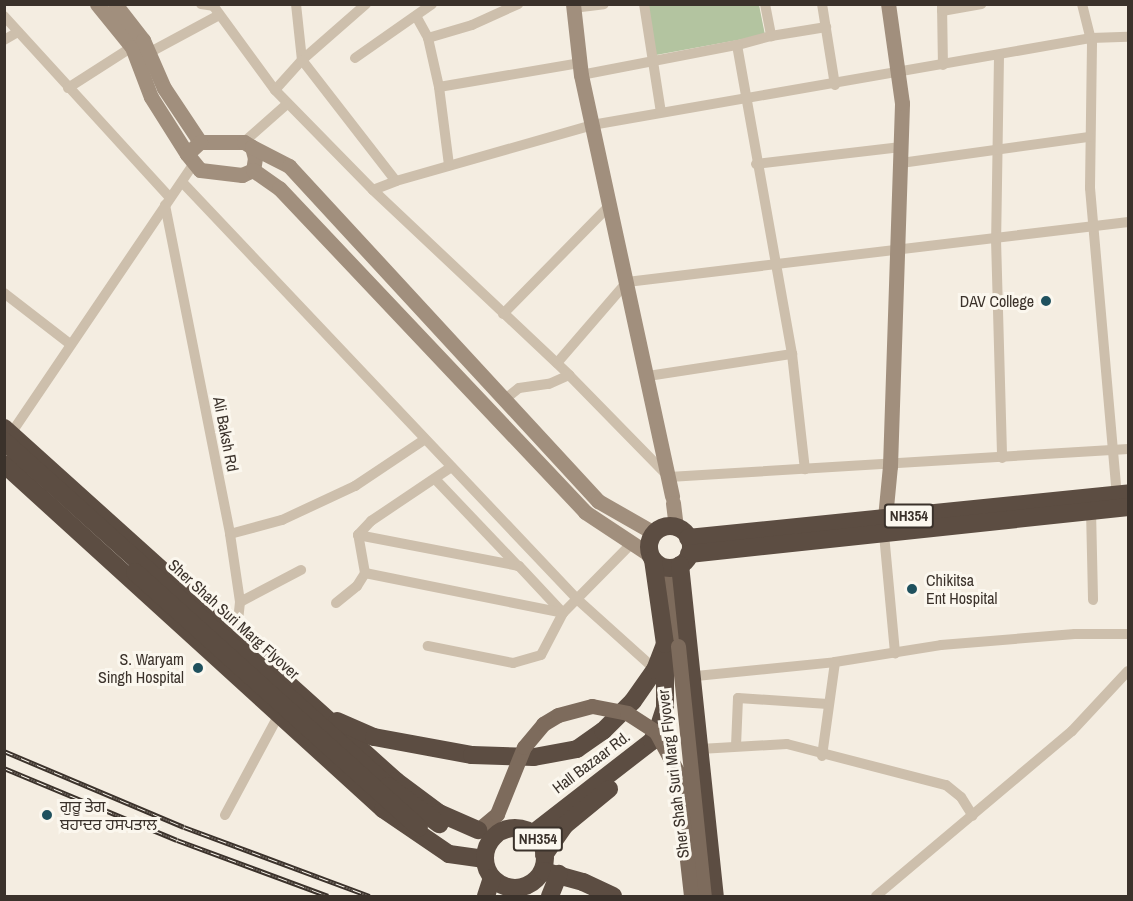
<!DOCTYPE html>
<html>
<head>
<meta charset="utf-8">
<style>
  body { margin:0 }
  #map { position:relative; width:1133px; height:901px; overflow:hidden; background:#f4ede1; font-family:"Archivo Narrow","Noto Sans Gurmukhi",sans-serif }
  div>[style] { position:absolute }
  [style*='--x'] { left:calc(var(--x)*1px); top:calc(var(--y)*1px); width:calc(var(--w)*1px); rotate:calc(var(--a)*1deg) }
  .green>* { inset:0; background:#b3c4a0 }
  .street>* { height:10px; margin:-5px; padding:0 5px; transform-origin:5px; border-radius:5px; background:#cdbfac }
  .secondary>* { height:15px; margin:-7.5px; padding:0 7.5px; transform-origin:7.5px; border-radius:7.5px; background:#a18f7d }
  .primary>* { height:15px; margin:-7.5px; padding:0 7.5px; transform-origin:7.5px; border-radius:7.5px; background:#7d6b5c }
  .highway>* { height:18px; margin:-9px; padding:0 9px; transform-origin:9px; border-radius:9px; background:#5c4d42 }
  .highway>.ring { margin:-9px; padding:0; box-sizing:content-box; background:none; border:18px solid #5c4d42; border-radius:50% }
  .rail>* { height:5px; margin-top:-2.5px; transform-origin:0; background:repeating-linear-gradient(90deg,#fbf7ee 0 9px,#3b322b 0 18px); box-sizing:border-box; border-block:2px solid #3b322b }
  .primary-bridge>* { height:15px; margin:-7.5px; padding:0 7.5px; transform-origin:7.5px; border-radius:7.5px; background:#7d6b5c }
  .highway-bridge>* { height:18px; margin:-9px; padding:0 9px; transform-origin:9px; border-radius:9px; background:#5c4d42 }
  .dots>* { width:16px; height:16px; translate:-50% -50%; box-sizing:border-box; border:3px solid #fbf7ee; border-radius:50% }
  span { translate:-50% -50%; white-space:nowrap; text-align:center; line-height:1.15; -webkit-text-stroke:6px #fbf7ee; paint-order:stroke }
  .shield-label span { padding:2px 4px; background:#fbf7ee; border:2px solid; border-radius:4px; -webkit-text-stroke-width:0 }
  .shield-label { font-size:15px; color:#3b322b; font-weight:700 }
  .poi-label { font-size:16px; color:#3b322b }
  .right { translate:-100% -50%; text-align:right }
  .left { translate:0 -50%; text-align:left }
  .street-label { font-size:16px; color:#3b322b }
  .frame { position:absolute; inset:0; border:6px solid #3b322b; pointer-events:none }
</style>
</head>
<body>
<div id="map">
  <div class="green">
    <i style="clip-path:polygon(646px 5px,759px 5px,765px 35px,656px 55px)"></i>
  </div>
  <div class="street">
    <i style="--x:201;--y:4;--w:12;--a:9"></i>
    <i style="--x:212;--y:4;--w:107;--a:53.8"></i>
    <i style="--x:296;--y:4;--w:56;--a:83.9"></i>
    <i style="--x:302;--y:60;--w:153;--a:52.2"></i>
    <i style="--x:396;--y:181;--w:204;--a:-15.9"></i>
    <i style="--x:592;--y:125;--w:507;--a:-9.89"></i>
    <i style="--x:1091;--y:38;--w:37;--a:-2"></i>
    <i style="--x:366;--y:4;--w:85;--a:138.8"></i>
    <i style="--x:302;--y:60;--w:40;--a:132"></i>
    <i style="--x:275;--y:90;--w:140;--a:45.6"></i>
    <i style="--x:373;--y:190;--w:270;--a:43.3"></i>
    <i style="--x:569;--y:375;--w:143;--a:45.6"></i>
    <i style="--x:669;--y:477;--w:460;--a:-3.5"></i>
    <i style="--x:644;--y:4;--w:109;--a:81.1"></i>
    <i style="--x:765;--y:4;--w:33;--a:79"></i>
    <i style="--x:771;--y:36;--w:35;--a:165"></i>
    <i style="--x:737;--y:45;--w:314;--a:79.9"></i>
    <i style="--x:792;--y:354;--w:116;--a:83.6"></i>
    <i style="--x:822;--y:4;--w:82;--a:80.9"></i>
    <i style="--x:942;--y:4;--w:61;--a:89.1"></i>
    <i style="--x:1082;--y:4;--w:41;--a:76"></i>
    <i style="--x:1092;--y:44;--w:144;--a:90.8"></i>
    <i style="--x:1090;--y:188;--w:307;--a:85"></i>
    <i style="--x:573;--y:8;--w:31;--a:-7"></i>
    <i style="--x:942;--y:11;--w:40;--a:-10"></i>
    <i style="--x:4;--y:16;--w:246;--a:47.6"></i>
    <i style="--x:416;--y:16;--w:25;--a:61"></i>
    <i style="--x:428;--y:38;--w:50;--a:77.3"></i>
    <i style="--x:439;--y:87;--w:79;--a:82.7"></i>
    <i style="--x:771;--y:36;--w:56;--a:-9.3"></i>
    <i style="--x:428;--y:38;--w:46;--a:-16.5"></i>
    <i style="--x:472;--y:25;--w:51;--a:-24.5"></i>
    <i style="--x:4;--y:40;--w:16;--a:-30"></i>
    <i style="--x:143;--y:56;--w:86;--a:-28.3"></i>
    <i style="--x:999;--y:56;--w:183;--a:90.9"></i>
    <i style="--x:996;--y:239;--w:219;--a:88.4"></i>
    <i style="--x:355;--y:58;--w:94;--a:-35"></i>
    <i style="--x:581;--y:75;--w:159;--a:-10.9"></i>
    <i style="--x:439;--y:87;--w:142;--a:-9.7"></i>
    <i style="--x:68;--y:88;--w:76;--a:-32.6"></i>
    <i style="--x:244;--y:142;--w:57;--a:-41.5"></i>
    <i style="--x:901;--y:163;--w:190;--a:-7.9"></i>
    <i style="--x:756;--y:164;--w:146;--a:-6.7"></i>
    <i style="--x:182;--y:182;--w:576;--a:46.55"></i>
    <i style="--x:578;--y:600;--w:108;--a:42"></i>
    <i style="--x:373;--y:190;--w:25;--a:-21"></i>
    <i style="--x:165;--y:205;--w:335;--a:78.8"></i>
    <i style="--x:230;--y:534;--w:69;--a:81.6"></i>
    <i style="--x:240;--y:602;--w:36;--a:96"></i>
    <i style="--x:4;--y:293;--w:83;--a:37.7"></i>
    <i style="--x:503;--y:314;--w:151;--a:-45.5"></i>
    <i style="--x:557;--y:363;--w:107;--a:-49.2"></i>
    <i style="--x:627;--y:282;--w:505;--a:-6.83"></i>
    <i style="--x:648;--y:376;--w:146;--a:-8.7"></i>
    <i style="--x:504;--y:400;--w:19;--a:-39"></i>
    <i style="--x:519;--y:388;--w:30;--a:-8"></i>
    <i style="--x:549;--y:384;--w:22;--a:-24"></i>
    <i style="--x:8;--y:438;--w:330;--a:-55.9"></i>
    <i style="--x:436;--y:480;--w:119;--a:46.4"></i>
    <i style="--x:1091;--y:510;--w:90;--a:88.7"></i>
    <i style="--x:230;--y:534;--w:54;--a:-15.1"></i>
    <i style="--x:282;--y:520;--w:81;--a:-25"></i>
    <i style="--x:355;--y:486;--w:83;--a:-33.7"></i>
    <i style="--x:884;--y:534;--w:120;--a:84.7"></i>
    <i style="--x:358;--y:535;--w:19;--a:-47"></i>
    <i style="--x:371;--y:521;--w:95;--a:-33.9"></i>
    <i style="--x:365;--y:573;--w:39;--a:-100"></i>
    <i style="--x:358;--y:535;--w:164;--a:10.9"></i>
    <i style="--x:519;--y:566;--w:64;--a:46.9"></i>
    <i style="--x:563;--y:613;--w:47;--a:117.6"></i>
    <i style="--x:541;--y:655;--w:29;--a:164"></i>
    <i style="--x:513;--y:663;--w:87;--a:-168.7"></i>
    <i style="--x:240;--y:602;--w:69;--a:-27.7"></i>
    <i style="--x:336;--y:603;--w:27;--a:-39"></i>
    <i style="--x:357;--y:586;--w:15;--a:-58"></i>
    <i style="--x:365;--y:573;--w:202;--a:11.4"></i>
    <i style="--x:563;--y:613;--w:98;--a:-45.4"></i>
    <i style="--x:686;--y:677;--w:150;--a:-5.7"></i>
    <i style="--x:835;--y:662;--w:107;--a:-9.1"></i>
    <i style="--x:941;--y:645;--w:134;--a:-4.7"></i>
    <i style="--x:1075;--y:634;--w:53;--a:0"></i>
    <i style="--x:736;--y:746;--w:48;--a:-87.6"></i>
    <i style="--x:738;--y:698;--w:90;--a:3.8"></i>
    <i style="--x:700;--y:749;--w:87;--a:-3.3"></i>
    <i style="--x:787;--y:744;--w:164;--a:14.5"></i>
    <i style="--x:946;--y:785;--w:19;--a:39"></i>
    <i style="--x:961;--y:797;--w:22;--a:58"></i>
    <i style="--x:822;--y:756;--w:95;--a:-82.1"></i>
    <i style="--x:225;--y:815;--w:112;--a:-61.8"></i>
    <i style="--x:876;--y:896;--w:256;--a:-40.1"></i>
    <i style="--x:1072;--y:731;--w:82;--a:-47"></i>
  </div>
  <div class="secondary">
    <i style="--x:97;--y:4;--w:55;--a:50.9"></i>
    <i style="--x:132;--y:47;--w:53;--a:69.2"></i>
    <i style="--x:151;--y:97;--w:67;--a:57.7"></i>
    <i style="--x:115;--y:4;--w:46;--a:52.1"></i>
    <i style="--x:143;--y:40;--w:52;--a:66.4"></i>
    <i style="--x:164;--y:88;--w:65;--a:56.3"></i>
    <i style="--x:573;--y:4;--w:71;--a:83.6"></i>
    <i style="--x:581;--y:75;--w:431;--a:77.8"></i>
    <i style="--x:200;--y:142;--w:44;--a:0"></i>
    <i style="--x:244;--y:142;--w:9;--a:32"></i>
    <i style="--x:252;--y:147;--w:11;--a:75"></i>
    <i style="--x:255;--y:158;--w:12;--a:99"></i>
    <i style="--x:253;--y:170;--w:12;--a:156"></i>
    <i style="--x:242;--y:175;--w:42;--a:-173.2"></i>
    <i style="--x:200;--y:170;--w:21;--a:-129"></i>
    <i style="--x:187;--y:154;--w:18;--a:-43"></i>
    <i style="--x:252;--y:147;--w:42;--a:27.2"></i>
    <i style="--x:289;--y:166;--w:456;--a:47.3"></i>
    <i style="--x:598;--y:501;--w:64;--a:29.7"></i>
    <i style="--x:253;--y:170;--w:32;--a:35"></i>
    <i style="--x:279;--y:188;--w:446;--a:46.6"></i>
    <i style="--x:585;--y:512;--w:78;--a:33.5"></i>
    <i style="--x:673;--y:503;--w:25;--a:83"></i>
    <i style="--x:884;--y:528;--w:62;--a:-84.5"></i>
    <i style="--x:890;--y:466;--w:363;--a:-88.1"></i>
    <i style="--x:902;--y:103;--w:100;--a:-98"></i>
  </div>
  <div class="primary">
    <i style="--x:670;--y:568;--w:78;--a:84.1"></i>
    <i style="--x:478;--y:830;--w:25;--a:-40"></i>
  </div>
  <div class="highway">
    <i style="--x:4;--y:428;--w:528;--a:42"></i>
    <i style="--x:396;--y:781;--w:54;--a:36.7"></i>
    <i style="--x:439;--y:813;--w:43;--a:23.6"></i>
    <i style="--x:4;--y:464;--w:513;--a:42.31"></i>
    <i style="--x:383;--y:809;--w:80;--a:34.3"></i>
    <i style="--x:449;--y:854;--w:36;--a:8"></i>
    <i class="ring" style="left:649px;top:526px;width:24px;height:24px"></i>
    <i style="--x:688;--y:538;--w:442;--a:-5.8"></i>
    <i style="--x:689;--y:554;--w:442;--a:-6.1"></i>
    <i style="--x:680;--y:565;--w:333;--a:84"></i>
    <i style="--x:337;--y:721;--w:40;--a:23.4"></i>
    <i style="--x:374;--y:737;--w:100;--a:10.4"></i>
    <i style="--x:472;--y:755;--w:62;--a:1.8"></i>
    <i style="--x:534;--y:757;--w:44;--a:-10.5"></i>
    <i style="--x:577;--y:749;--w:32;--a:-35"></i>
    <i style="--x:603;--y:731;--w:42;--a:-45"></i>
    <i style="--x:633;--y:701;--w:38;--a:-55"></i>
    <i style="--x:655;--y:670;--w:28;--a:-69"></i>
    <i class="ring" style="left:485px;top:828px;width:42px;height:42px"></i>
    <i style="--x:532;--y:834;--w:152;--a:-37.8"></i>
    <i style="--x:652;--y:741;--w:17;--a:-65"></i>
    <i style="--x:659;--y:726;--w:20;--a:-72"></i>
    <i style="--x:665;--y:707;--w:63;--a:-90"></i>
    <i style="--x:665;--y:644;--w:85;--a:-98.1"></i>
    <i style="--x:544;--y:855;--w:37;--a:-55"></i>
    <i style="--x:565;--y:825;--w:57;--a:-39.3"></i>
    <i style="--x:543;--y:871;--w:41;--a:15.4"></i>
    <i style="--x:583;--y:882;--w:33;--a:25"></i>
    <i style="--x:486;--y:896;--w:19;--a:-72"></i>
    <i style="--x:550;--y:896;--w:24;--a:-68"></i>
  </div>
  <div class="rail">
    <i style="--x:4;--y:751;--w:195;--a:22.9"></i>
    <i style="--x:184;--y:827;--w:198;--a:20.4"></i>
    <i style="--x:4;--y:768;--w:187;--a:22.6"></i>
    <i style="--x:177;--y:840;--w:161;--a:20.3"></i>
  </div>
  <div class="primary-bridge">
    <i style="--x:678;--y:646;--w:251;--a:84.1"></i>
    <i style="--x:497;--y:814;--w:72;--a:-68.1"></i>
    <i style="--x:524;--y:747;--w:30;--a:-50"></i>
    <i style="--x:543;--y:724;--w:17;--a:-31"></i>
    <i style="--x:558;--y:715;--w:35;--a:-15"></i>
    <i style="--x:592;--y:706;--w:36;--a:11"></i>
    <i style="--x:627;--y:713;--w:35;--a:33"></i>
    <i style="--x:656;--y:732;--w:44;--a:61.7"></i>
    <i style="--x:677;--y:771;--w:126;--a:83.6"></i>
  </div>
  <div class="highway-bridge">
    <i style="--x:4;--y:441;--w:516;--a:41.94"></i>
    <i style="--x:388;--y:786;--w:64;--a:36.7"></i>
    <i style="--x:135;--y:572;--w:382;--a:42"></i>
  </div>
  <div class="dots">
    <i style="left:1046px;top:301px;background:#1f515e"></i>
    <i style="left:912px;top:589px;background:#1f515e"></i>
    <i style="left:198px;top:668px;background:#1f515e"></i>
    <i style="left:47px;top:815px;background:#1f515e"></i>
  </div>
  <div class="shield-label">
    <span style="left:909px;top:516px">NH354</span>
    <span style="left:538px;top:839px">NH354</span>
  </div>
  <div class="poi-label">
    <span class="right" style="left:1034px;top:301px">DAV College</span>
    <span class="left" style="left:926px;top:589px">Chikitsa<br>Ent Hospital</span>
    <span class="right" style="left:184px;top:668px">S. Waryam<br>Singh Hospital</span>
    <span class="left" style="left:60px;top:815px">ਗੁਰੂ ਤੇਗ<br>ਬਹਾਦਰ ਹਸਪਤਾਲ</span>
  </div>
  <div class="street-label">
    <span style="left:226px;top:434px;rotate:79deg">Ali Baksh Rd</span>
    <span style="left:234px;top:619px;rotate:42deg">Sher Shah Suri Marg Flyover</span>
    <span style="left:591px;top:762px;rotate:-37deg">Hall Bazaar Rd.</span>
    <span style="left:673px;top:774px;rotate:-97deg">Sher Shah Suri Marg Flyover</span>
  </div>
  <div class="frame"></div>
</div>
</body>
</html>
